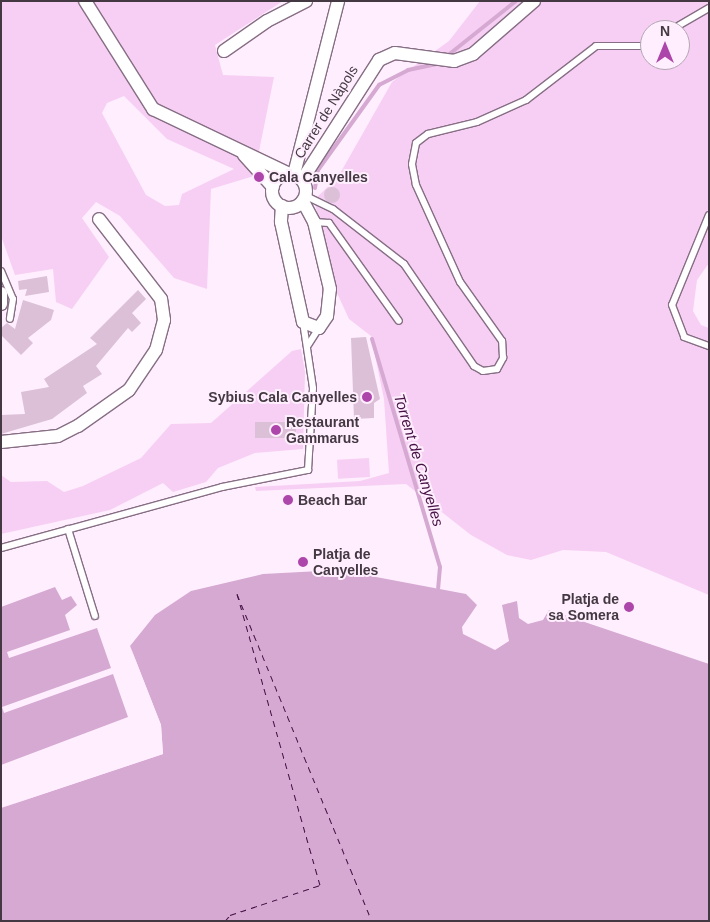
<!DOCTYPE html>
<html>
<head>
<meta charset="utf-8">
<style>
  body { margin:0 }
  #map { position:relative; width:710px; height:922px; overflow:hidden; background:#ffeefd; font-family:Arial,sans-serif }
  div>[style] { position:absolute }
  [style*='--x'] { left:calc(var(--x)*1px); top:calc(var(--y)*1px); width:calc(var(--w)*1px); rotate:calc(var(--a)*1deg) }
  .green>* { inset:0; background:#f7cff4; transform-origin:0 0 }
  .water>* { inset:0; background:#d5a9d2 }
  .pier>* { inset:0; background:#ffeefd }
  .stream>* { height:4px; margin:-2px; padding:0 2px; transform-origin:2px; border-radius:2px; background:#d5a9d2 }
  .ferry>* { height:1px; margin-top:-0.5px; transform-origin:0; background:repeating-linear-gradient(90deg,#451044 0 6px,transparent 0 11px) }
  .building>* { inset:0; background:#dbc0d8; transform-origin:0 0 }
  .round { border-radius:50% }
  .roads { filter:drop-shadow(1px 0 #866e84) drop-shadow(-1px 0 #866e84) drop-shadow(0 1px #866e84) drop-shadow(0 -1px #866e84) }
  .lane>* { height:6px; margin:-3px; padding:0 3px; transform-origin:3px; border-radius:3px; background:#fff }
  .street>* { height:12px; margin:-6px; padding:0 6px; transform-origin:6px; border-radius:6px; background:#fff }
  .street>.ring { margin:-6px; padding:0; box-sizing:content-box; background:none; border:12px solid #fff; border-radius:50% }
  .dots>* { width:14px; height:14px; translate:-50% -50%; box-sizing:border-box; border:2px solid #ffeefd; border-radius:50% }
  span { translate:-50% -50%; white-space:nowrap; text-align:center; line-height:1.15; -webkit-text-stroke:4px #ffeefd; paint-order:stroke }
  .street-label { font-size:14px; color:#443943 }
  .poi-label { font-size:14px; color:#443943; font-weight:700 }
  .left { translate:0 -50%; text-align:left }
  .right { translate:-100% -50%; text-align:right }
  .water-label { font-size:15px; color:#451044; font-style:italic }
  .frame { position:absolute; inset:0; border:2px solid #443943; pointer-events:none }
  .north { position:absolute; left:640px; top:20px; width:50px; height:50px; box-sizing:border-box; background:#ffeefd; border:1px solid #b4a6b3; border-radius:50%; rotate:0deg; font-size:14px; font-weight:700; line-height:20px; text-align:center; color:#443943 }
  .north::after { content:''; display:block; margin:auto; width:18px; height:22px; background:#ad46aa; clip-path:polygon(50% 0,100% 100%,50% 72%,0 100%) }
</style>
</head>
<body>
<div id="map">
  <div class="green">
    <i style="clip-path:polygon(evenodd,1px 1px,283px 1px,215px 45px,223px 75px,274px 77px,254px 176px,211px 189px,207px 289px,174px 278px,120px 216px,96px 202px,82px 218px,109px 257px,72px 309px,56px 302px,53px 269px,15px 275px,1px 236px,1px 1px,124px 96px,167px 139px,234px 169px,182px 194px,179px 205px,165px 206px,146px 195px,102px 113px,107px 103px,124px 96px)"></i>
    <i style="clip-path:polygon(evenodd,480px 1px,709px 1px,709px 263px,697px 280px,693px 311px,701px 325px,709px 328px,709px 595px,606px 552px,563px 550px,531px 560px,507px 555px,471px 535px,406px 484px,256px 491px,255px 487px,360px 481px,389px 473px,384px 399px,371px 336px,349px 319px,337px 293px,314px 200px,338px 177px,392px 82px,449px 41px,480px 1px,650px 30px,680px 30px,680px 60px,650px 60px,650px 30px)"></i>
    <i style="clip-path:polygon(301px 349px,305px 372px,303px 449px,255px 453px,218px 468px,206px 482px,173px 492px,163px 483px,110px 510px,1px 534px,1px 475px,11px 482px,47px 481px,64px 492px,83px 486px,141px 458px,171px 424px,211px 423px,292px 351px)"></i>
    <i style="left:369px;top:458px;width:19px;height:32px;rotate:87deg"></i>
  </div>
  <div class="water">
    <i style="clip-path:polygon(339px 570px,466px 594px,477px 605px,462px 627px,463px 634px,495px 650px,509px 641px,502px 605px,517px 601px,519px 618px,528px 624px,543px 620px,549px 610px,709px 664px,709px 921px,1px 921px,1px 808px,163px 754px,161px 725px,130px 646px,155px 615px,191px 591px,263px 574px)"></i>
    <i style="clip-path:polygon(55px 587px,62px 600px,71px 596px,77px 605px,65px 615px,70px 630px,7px 652px,9px 658px,97px 628px,111px 668px,2px 707px,4px 713px,113px 674px,128px 717px,1px 765px,1px 607px)"></i>
  </div>
  <div class="pier">
    <i style="clip-path:polygon(129px 643px,161px 725px,163px 754px,1px 808px,160px 752px,158px 725px)"></i>
  </div>
  <div class="stream">
    <i style="--x:447;--y:56;--w:88;--a:-38.6"></i>
    <i style="--x:315;--y:188;--w:18;--a:-81"></i>
    <i style="--x:318;--y:170;--w:105;--a:-54.3"></i>
    <i style="--x:379;--y:85;--w:33;--a:-27"></i>
    <i style="--x:408;--y:70;--w:34;--a:-12"></i>
    <i style="--x:372;--y:339;--w:238;--a:73.4"></i>
    <i style="--x:440;--y:567;--w:21;--a:95"></i>
  </div>
  <div class="ferry">
    <i style="--x:225;--y:921;--w:8;--a:-50"></i>
    <i style="--x:230;--y:915;--w:95;--a:-18.4"></i>
    <i style="--x:320;--y:885;--w:303;--a:-105.9"></i>
    <i style="--x:237;--y:594;--w:354;--a:67.6"></i>
  </div>
  <div class="building">
    <i class="round" style="left:324px;top:187px;width:16px;height:16px"></i>
    <i style="clip-path:polygon(47px 276px,49px 292px,25px 296px,27px 289px,19px 290px,18px 281px)"></i>
    <i style="clip-path:polygon(138px 290px,146px 299px,132px 313px,141px 323px,132px 332px,128px 328px,96px 366px,102px 374px,83px 386px,87px 393px,52px 419px,1px 434px,1px 415px,25px 414px,21px 392px,49px 387px,44px 379px,97px 344px,90px 338px)"></i>
    <i style="clip-path:polygon(23px 300px,54px 310px,51px 320px,28px 338px,33px 343px,21px 355px,1px 335px,1px 328px,7px 323px,15px 329px)"></i>
    <i style="clip-path:polygon(366px 337px,380px 399px,374px 403px,374px 418px,354px 419px,351px 338px)"></i>
    <i style="left:255px;top:422px;width:41px;height:16px"></i>
  </div>
  <div class="roads">
    <div class="lane">
      <i style="--x:671;--y:30;--w:44;--a:-30.1"></i>
      <i style="--x:306;--y:196;--w:30;--a:26"></i>
      <i style="--x:333;--y:209;--w:90;--a:37.8"></i>
      <i style="--x:404;--y:264;--w:124;--a:55.5"></i>
      <i style="--x:474;--y:366;--w:10;--a:29"></i>
      <i style="--x:483;--y:371;--w:14;--a:-8"></i>
      <i style="--x:497;--y:369;--w:13;--a:-61"></i>
      <i style="--x:503;--y:358;--w:17;--a:-93"></i>
      <i style="--x:502;--y:341;--w:72;--a:-125.4"></i>
      <i style="--x:460;--y:282;--w:107;--a:-114.4"></i>
      <i style="--x:416;--y:185;--w:21;--a:-101"></i>
      <i style="--x:412;--y:164;--w:21;--a:-79"></i>
      <i style="--x:416;--y:143;--w:15;--a:-37"></i>
      <i style="--x:428;--y:134;--w:50;--a:-13.8"></i>
      <i style="--x:477;--y:122;--w:54;--a:-24.2"></i>
      <i style="--x:526;--y:100;--w:88;--a:-37.6"></i>
      <i style="--x:596;--y:46;--w:54;--a:0"></i>
      <i style="--x:709;--y:215;--w:97;--a:112.3"></i>
      <i style="--x:672;--y:305;--w:34;--a:69"></i>
      <i style="--x:684;--y:337;--w:27;--a:20"></i>
      <i style="--x:314;--y:222;--w:15;--a:4"></i>
      <i style="--x:329;--y:223;--w:120;--a:54.5"></i>
      <i style="--x:1;--y:271;--w:30;--a:67"></i>
      <i style="--x:13;--y:299;--w:20;--a:99"></i>
      <i style="--x:308;--y:345;--w:20;--a:-57"></i>
      <i style="--x:68;--y:529;--w:91;--a:72.8"></i>
      <i style="--x:1;--y:548;--w:229;--a:-15.4"></i>
      <i style="--x:222;--y:487;--w:88;--a:-11.2"></i>
      <i style="--x:308;--y:470;--w:82;--a:-86.5"></i>
      <i style="--x:313;--y:388;--w:67;--a:-98.6"></i>
    </div>
    <div class="street">
      <i style="--x:85;--y:1;--w:128;--a:57.8"></i>
      <i style="--x:153;--y:109;--w:151;--a:25.5"></i>
      <i style="--x:224;--y:51;--w:52;--a:-34.9"></i>
      <i style="--x:267;--y:21;--w:44;--a:-27.1"></i>
      <i style="--x:244;--y:155;--w:43;--a:47.8"></i>
      <i style="--x:294;--y:174;--w:179;--a:-75.7"></i>
      <i class="ring" style="left:272px;top:174px;width:22px;height:22px"></i>
      <i style="--x:302;--y:180;--w:143;--a:-57.3"></i>
      <i style="--x:379;--y:60;--w:17;--a:-24"></i>
      <i style="--x:395;--y:53;--w:60;--a:7.7"></i>
      <i style="--x:454;--y:61;--w:20;--a:-20"></i>
      <i style="--x:473;--y:54;--w:81;--a:-41"></i>
      <i style="--x:282;--y:206;--w:16;--a:94"></i>
      <i style="--x:281;--y:222;--w:102;--a:77.6"></i>
      <i style="--x:303;--y:322;--w:17;--a:21"></i>
      <i style="--x:319;--y:328;--w:14;--a:-56"></i>
      <i style="--x:327;--y:316;--w:27;--a:-84"></i>
      <i style="--x:330;--y:289;--w:69;--a:-103.4"></i>
      <i style="--x:314;--y:222;--w:24;--a:-118"></i>
      <i style="--x:1;--y:293;--w:11;--a:90"></i>
      <i style="--x:1;--y:442;--w:57;--a:-6"></i>
      <i style="--x:58;--y:436;--w:22;--a:-27"></i>
      <i style="--x:78;--y:426;--w:62;--a:-35.2"></i>
      <i style="--x:129;--y:390;--w:48;--a:-56"></i>
      <i style="--x:156;--y:350;--w:31;--a:-75"></i>
      <i style="--x:164;--y:320;--w:21;--a:-98"></i>
      <i style="--x:161;--y:299;--w:101;--a:-127.8"></i>
    </div>
  </div>
  <div class="dots">
    <i style="left:259px;top:177px;background:#ad46aa"></i>
    <i style="left:367px;top:397px;background:#ad46aa"></i>
    <i style="left:276px;top:430px;background:#ad46aa"></i>
    <i style="left:288px;top:500px;background:#ad46aa"></i>
    <i style="left:303px;top:562px;background:#ad46aa"></i>
    <i style="left:629px;top:607px;background:#ad46aa"></i>
  </div>
  <div class="street-label">
    <span style="left:326px;top:112px;rotate:-58deg">Carrer de Nàpols</span>
  </div>
  <div class="poi-label">
    <span class="left" style="left:269px;top:177px">Cala Canyelles</span>
    <span class="right" style="left:357px;top:397px">Sybius Cala Canyelles</span>
    <span class="left" style="left:286px;top:430px">Restaurant<br>Gammarus</span>
    <span class="left" style="left:298px;top:500px">Beach Bar</span>
    <span class="left" style="left:313px;top:562px">Platja de<br>Canyelles</span>
    <span class="right" style="left:619px;top:607px">Platja de<br>sa Somera</span>
  </div>
  <div class="water-label">
    <span style="left:419px;top:460px;rotate:73deg">Torrent de Canyelles</span>
  </div>
  <div class="frame"></div>
  <div class="north">N</div>
</div>
</body>
</html>
